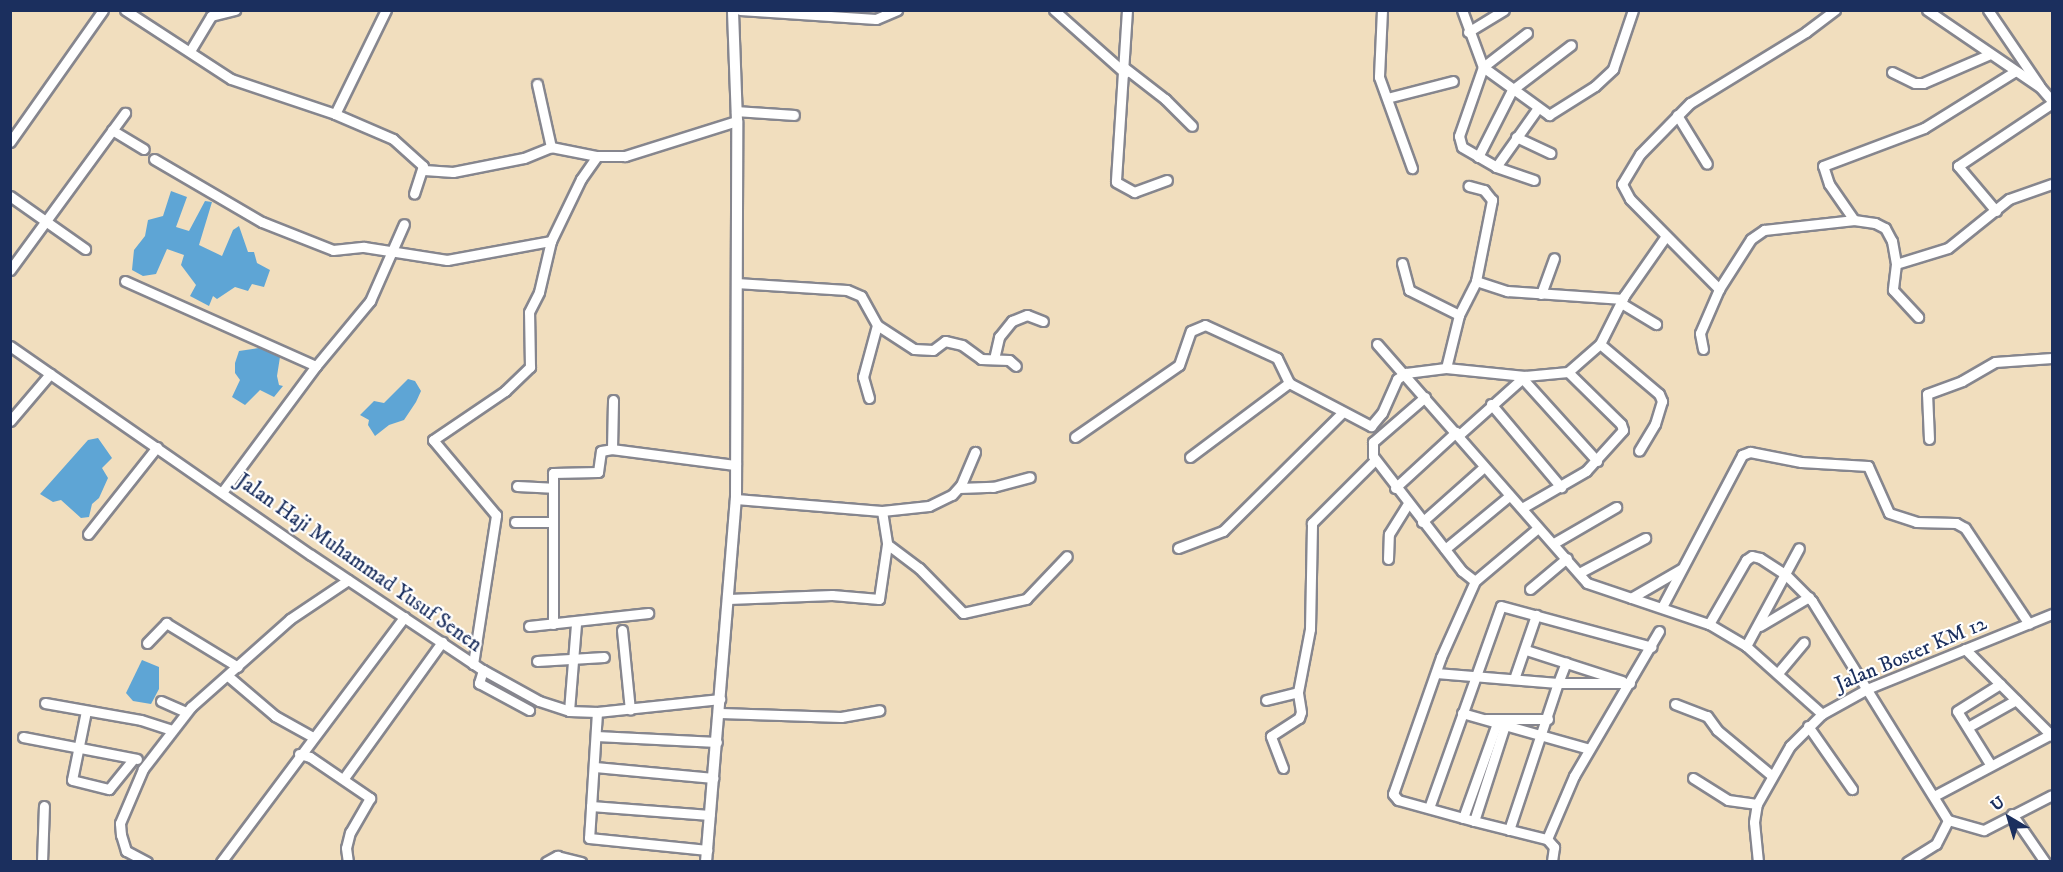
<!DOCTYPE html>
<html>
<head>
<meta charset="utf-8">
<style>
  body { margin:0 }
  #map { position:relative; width:2063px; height:872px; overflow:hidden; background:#f1debe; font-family:"IM FELL DW Pica",serif }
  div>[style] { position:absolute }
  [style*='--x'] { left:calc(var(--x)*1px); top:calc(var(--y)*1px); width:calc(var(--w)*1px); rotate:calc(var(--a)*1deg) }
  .water>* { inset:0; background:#5ea5d5 }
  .roads { filter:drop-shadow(2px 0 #86868e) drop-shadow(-2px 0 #86868e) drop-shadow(0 2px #86868e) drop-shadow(0 -2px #86868e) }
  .minor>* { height:9px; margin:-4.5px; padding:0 4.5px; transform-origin:4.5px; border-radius:4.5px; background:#fff }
  .tertiary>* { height:10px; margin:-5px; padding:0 5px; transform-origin:5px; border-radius:5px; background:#fff }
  span { translate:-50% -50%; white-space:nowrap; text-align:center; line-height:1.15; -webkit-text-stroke:4.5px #fff; paint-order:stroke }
  .street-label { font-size:21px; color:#1b2f5e }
  .frame { position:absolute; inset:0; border:12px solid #1b2f5e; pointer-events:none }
  .north { position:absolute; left:1979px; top:788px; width:60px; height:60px; -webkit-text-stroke:4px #fff; paint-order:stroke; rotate:322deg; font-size:16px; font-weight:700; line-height:24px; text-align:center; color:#1b2f5e }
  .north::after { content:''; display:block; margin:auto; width:21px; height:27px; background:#1b2f5e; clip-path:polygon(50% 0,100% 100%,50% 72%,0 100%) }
</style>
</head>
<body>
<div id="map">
  <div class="water">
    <i style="clip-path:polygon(171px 191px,187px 197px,176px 227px,189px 231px,205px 201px,212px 202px,199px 245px,222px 256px,233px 230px,239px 226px,248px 252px,254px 252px,257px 263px,270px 270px,264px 287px,252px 284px,248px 291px,235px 287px,217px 299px,213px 296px,209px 306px,190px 296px,196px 285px,181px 265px,184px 255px,167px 249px,156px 274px,143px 276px,132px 270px,134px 250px,145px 236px,148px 220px,163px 216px)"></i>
    <i style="clip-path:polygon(265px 347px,280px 357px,277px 376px,279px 385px,283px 386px,274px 397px,260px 390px,245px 405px,232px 397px,240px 380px,235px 373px,235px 363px,239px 351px)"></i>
    <i style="clip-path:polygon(408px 379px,415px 381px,421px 391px,416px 402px,404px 420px,389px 425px,375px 436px,368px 425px,369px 420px,360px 415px,374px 401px,384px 403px)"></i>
    <i style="clip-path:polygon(98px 438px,112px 458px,102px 468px,108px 478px,99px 498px,92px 504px,89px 517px,81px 518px,61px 500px,53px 502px,40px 494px,88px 440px)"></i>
    <i style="clip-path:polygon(142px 660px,159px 667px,159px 689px,151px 704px,133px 701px,126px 693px)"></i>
  </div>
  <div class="roads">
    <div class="minor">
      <i style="--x:125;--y:10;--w:126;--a:33.1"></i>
      <i style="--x:231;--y:79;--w:110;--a:18.6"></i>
      <i style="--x:335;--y:114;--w:63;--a:23.3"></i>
      <i style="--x:393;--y:139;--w:40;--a:42"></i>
      <i style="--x:423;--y:166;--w:29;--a:108"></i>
      <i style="--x:740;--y:10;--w:136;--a:3.8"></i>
      <i style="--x:876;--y:19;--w:23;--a:-23"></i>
      <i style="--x:1054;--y:10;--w:95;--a:41.6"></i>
      <i style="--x:1127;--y:10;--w:172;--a:93.7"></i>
      <i style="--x:1116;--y:182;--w:21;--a:29"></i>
      <i style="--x:1134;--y:192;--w:35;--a:-20"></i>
      <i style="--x:1382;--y:10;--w:67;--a:92.6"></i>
      <i style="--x:1379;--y:77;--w:97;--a:70.1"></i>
      <i style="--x:1462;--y:10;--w:61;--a:69.8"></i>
      <i style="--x:1483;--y:67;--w:82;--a:36"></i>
      <i style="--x:1549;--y:115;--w:54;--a:-32.2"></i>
      <i style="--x:1595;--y:86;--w:25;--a:-43"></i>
      <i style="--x:1613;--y:69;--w:62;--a:-71.3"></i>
      <i style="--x:1835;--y:10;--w:36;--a:143"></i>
      <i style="--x:1806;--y:32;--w:136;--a:148.5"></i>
      <i style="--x:1690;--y:103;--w:71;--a:134.4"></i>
      <i style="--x:1640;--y:154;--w:35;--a:121"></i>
      <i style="--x:1622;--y:184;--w:17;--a:62"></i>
      <i style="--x:1630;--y:199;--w:127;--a:45.3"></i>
      <i style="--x:1719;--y:289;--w:59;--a:-57.4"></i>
      <i style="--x:1751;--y:239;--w:16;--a:-35"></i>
      <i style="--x:1764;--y:230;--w:91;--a:-6.3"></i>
      <i style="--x:1854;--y:220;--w:21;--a:8"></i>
      <i style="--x:1875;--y:223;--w:11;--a:27"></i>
      <i style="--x:1885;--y:228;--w:15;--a:62"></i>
      <i style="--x:1892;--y:241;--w:23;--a:80"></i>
      <i style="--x:1896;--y:264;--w:54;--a:-17.1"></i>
      <i style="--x:1948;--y:248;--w:78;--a:-38.8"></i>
      <i style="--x:2009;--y:199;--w:46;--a:-19.2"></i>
      <i style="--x:1927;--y:10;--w:137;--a:34.3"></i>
      <i style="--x:2040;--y:87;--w:18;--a:49"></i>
      <i style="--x:1988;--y:10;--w:91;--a:55.8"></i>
      <i style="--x:1468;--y:32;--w:42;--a:-31.4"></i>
      <i style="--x:1527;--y:33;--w:56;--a:142.3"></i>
      <i style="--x:1483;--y:67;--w:73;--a:109.2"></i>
      <i style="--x:1459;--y:136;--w:11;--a:75"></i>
      <i style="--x:1462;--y:147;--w:39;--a:30"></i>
      <i style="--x:1496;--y:167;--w:71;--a:-54.7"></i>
      <i style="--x:190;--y:51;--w:41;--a:-59"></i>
      <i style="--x:211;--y:16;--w:25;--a:-14"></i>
      <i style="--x:1125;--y:68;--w:51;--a:37.8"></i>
      <i style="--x:1165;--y:99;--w:38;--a:45"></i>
      <i style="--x:1892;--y:72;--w:25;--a:26"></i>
      <i style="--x:1915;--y:83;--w:8;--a:0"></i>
      <i style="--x:1923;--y:83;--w:71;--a:-23.3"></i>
      <i style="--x:537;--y:84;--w:65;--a:77.5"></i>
      <i style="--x:1387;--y:98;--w:68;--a:-14.4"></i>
      <i style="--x:736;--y:111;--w:58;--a:3.9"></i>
      <i style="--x:335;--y:114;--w:116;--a:-63.9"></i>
      <i style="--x:1677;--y:115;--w:57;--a:58.5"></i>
      <i style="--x:112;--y:130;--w:37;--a:31"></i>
      <i style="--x:1516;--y:137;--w:38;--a:25"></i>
      <i style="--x:10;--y:142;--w:161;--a:-54.8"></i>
      <i style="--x:1478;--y:157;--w:75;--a:-63.1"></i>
      <i style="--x:1512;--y:90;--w:74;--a:-37.3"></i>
      <i style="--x:154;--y:159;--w:125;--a:30.3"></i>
      <i style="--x:262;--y:222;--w:76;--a:21.5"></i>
      <i style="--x:333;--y:250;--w:31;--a:-6"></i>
      <i style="--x:364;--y:247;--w:84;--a:8.9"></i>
      <i style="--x:447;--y:260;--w:106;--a:-10.4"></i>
      <i style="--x:551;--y:241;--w:69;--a:-64.2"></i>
      <i style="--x:581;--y:179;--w:28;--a:-55"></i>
      <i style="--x:1496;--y:167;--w:40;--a:18.9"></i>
      <i style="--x:424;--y:170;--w:29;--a:4"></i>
      <i style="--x:453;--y:172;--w:72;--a:-11.2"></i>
      <i style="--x:524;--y:158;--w:29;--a:-22"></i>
      <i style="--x:551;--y:147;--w:47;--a:11.1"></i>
      <i style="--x:597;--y:156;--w:28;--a:0"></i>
      <i style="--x:625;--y:156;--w:117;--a:-17.4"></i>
      <i style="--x:10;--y:196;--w:92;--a:35.2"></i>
      <i style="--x:1996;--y:211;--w:59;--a:-130.2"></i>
      <i style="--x:1958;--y:166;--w:113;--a:-33.8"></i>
      <i style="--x:1854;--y:220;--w:44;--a:-124.8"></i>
      <i style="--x:1829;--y:184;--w:19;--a:-108"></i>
      <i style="--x:1823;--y:166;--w:108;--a:-20.6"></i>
      <i style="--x:1924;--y:128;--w:106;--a:-31.9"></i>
      <i style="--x:1402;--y:263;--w:28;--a:75"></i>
      <i style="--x:1409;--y:290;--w:56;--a:26.6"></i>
      <i style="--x:1896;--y:264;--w:26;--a:97"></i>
      <i style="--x:1893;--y:290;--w:37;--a:47"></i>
      <i style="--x:10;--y:270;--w:195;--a:-53.8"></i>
      <i style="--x:125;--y:281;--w:209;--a:24"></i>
      <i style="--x:1476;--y:281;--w:33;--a:18"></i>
      <i style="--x:1507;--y:291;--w:116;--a:3.9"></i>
      <i style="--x:736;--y:283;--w:111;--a:3.6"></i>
      <i style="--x:847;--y:290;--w:15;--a:23"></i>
      <i style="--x:861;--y:296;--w:33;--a:61"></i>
      <i style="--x:877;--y:325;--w:44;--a:33"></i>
      <i style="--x:914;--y:349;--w:19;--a:3"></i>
      <i style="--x:933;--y:350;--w:15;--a:-37"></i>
      <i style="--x:945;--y:341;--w:17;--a:13"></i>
      <i style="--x:962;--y:345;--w:24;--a:36"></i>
      <i style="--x:981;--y:359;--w:28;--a:2"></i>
      <i style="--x:1009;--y:360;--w:9;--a:41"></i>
      <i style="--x:1541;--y:294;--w:38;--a:-70"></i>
      <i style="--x:1621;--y:303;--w:41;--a:31"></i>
      <i style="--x:1377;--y:344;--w:318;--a:48.7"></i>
      <i style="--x:1587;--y:583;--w:129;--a:18.6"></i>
      <i style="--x:1709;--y:624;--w:43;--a:30.7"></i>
      <i style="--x:1746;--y:646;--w:102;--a:41.8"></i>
      <i style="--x:1600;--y:344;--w:77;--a:40.3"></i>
      <i style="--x:1659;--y:394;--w:8;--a:67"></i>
      <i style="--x:1662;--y:401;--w:24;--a:107"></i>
      <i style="--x:1655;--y:424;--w:31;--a:121"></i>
      <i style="--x:10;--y:346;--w:366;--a:34.8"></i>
      <i style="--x:311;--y:555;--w:207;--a:33.8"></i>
      <i style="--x:483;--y:670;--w:64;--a:29"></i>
      <i style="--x:539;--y:701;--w:32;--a:18"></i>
      <i style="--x:569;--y:711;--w:28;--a:2"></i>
      <i style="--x:597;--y:712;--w:124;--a:-6"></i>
      <i style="--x:1703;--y:349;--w:16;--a:-101"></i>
      <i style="--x:1700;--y:333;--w:48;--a:-66.6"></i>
      <i style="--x:994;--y:359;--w:23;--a:-77"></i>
      <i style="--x:999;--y:337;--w:21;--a:-51"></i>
      <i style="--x:1012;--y:321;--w:16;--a:-22"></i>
      <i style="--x:1027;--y:315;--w:17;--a:21"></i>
      <i style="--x:1446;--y:368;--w:55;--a:-76.2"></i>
      <i style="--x:1459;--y:315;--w:38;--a:-63"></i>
      <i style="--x:1476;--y:281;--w:83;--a:-78.8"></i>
      <i style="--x:1492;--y:200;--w:13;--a:-129"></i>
      <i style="--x:1484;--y:190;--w:16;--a:-165"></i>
      <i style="--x:1522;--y:378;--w:112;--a:47.9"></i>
      <i style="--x:1425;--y:397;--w:69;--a:139.1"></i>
      <i style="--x:1373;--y:442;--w:14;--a:90"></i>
      <i style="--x:1373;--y:456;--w:145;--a:52.3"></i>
      <i style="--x:1462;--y:571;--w:16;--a:38"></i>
      <i style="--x:1475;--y:581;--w:82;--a:-40.1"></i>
      <i style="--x:869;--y:398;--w:22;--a:-106"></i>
      <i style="--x:863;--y:377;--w:54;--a:-74.9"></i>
      <i style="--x:1491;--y:404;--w:109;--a:49.9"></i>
      <i style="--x:10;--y:421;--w:62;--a:-49.6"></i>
      <i style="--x:1459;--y:435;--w:89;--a:-41.8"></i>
      <i style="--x:1075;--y:437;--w:126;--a:-34.7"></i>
      <i style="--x:1179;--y:365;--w:36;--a:-71"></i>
      <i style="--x:1191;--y:331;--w:15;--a:-23"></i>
      <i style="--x:1205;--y:325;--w:79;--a:24.6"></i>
      <i style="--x:1277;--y:358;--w:28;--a:64"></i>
      <i style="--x:1289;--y:383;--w:93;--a:27.7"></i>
      <i style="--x:1371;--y:426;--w:17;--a:-50"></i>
      <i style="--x:1382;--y:413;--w:37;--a:-66"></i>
      <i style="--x:1397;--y:379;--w:11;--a:-34"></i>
      <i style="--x:1406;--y:373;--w:40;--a:-7.1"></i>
      <i style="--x:1446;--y:368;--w:79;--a:5.8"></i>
      <i style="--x:1525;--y:376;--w:43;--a:-5.3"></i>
      <i style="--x:1568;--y:372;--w:43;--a:-41.2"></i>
      <i style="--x:1600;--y:344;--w:54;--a:-63.4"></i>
      <i style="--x:1624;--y:296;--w:73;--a:-55"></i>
      <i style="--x:1929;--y:439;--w:45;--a:-92.5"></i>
      <i style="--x:1927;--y:394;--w:37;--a:-20"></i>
      <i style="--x:1962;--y:381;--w:38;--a:-30"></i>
      <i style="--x:1995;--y:362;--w:57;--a:-4"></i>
      <i style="--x:612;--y:449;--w:49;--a:-88.8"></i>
      <i style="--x:1190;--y:457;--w:124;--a:-36.8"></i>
      <i style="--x:517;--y:486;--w:35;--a:3"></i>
      <i style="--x:959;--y:488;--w:34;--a:-2"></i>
      <i style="--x:993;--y:487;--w:38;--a:-15"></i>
      <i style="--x:1395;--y:488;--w:83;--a:-42.6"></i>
      <i style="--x:223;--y:491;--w:156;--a:-53.4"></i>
      <i style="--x:316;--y:366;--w:85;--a:-50.3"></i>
      <i style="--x:370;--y:301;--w:84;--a:-66.2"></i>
      <i style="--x:736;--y:499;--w:146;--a:4.7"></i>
      <i style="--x:882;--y:511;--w:47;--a:-6.1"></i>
      <i style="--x:929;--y:506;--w:25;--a:-26"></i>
      <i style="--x:952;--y:495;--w:13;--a:-48"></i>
      <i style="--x:961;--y:485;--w:36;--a:-67"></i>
      <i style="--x:1522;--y:508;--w:74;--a:-30"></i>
      <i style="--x:1586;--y:471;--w:55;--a:-47.9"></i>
      <i style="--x:1623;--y:430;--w:6;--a:-108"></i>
      <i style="--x:1621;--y:424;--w:74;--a:-135.5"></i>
      <i style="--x:882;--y:511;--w:33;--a:81"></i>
      <i style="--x:887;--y:544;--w:40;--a:37"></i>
      <i style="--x:919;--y:568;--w:63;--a:45.6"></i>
      <i style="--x:963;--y:613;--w:65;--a:-12.5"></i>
      <i style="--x:1026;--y:599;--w:59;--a:-46.4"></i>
      <i style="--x:515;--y:522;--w:36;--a:0"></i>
      <i style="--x:1422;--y:522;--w:83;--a:-41.6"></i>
      <i style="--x:88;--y:534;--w:111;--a:-51.6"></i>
      <i style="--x:1554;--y:543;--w:72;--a:-30.1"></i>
      <i style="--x:1178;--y:548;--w:48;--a:-20.7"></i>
      <i style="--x:1223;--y:531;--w:168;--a:-44.8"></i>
      <i style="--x:1445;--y:549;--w:83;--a:-39.6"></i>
      <i style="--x:1388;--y:559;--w:25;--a:-88"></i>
      <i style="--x:1389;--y:534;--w:36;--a:-58"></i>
      <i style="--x:1579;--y:573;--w:75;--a:-27.9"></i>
      <i style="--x:1475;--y:581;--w:83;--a:114.1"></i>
      <i style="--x:1441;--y:657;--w:145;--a:109.3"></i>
      <i style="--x:1393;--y:794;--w:8;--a:50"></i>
      <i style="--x:1398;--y:800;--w:79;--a:15.4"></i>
      <i style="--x:1474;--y:821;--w:75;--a:13.9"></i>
      <i style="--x:1547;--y:839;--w:69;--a:-66.8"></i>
      <i style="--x:1574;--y:776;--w:168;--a:-59.6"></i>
      <i style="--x:1530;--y:589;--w:48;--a:-40"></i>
      <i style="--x:1631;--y:598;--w:58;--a:-30.1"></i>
      <i style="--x:728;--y:599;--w:104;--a:-2.2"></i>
      <i style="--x:832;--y:595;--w:47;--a:4.9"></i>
      <i style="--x:879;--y:599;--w:56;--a:-81.7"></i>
      <i style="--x:1662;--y:607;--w:172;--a:-62.2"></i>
      <i style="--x:1742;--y:455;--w:9;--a:-21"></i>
      <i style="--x:1750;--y:452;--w:52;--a:11.1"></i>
      <i style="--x:1801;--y:462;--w:67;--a:3.4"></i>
      <i style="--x:1868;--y:466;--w:51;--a:65.9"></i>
      <i style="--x:1889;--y:513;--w:28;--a:18"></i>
      <i style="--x:1916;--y:522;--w:40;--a:1.4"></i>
      <i style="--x:1956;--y:523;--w:10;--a:29"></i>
      <i style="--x:1965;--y:528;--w:115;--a:56.3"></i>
      <i style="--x:553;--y:624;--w:151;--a:-90"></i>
      <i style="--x:553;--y:473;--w:45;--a:-1.3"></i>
      <i style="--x:598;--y:472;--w:21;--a:-82"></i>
      <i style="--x:601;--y:451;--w:11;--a:-10"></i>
      <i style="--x:612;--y:449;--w:125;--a:7.4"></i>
      <i style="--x:1709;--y:624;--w:74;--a:-60"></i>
      <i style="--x:1746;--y:560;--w:7;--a:-34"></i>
      <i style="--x:1752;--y:556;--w:8;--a:14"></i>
      <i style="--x:1760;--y:558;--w:31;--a:33"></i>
      <i style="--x:1786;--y:575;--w:37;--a:45"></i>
      <i style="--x:1812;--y:601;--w:258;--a:58.2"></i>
      <i style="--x:1948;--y:820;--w:37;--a:16"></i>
      <i style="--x:1984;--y:830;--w:76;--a:-27.2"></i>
      <i style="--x:529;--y:626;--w:120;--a:-6.2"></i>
      <i style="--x:1760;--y:626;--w:57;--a:-30.6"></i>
      <i style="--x:622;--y:630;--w:80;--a:84.3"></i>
      <i style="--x:147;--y:643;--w:28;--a:-46"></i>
      <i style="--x:166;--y:623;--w:84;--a:31.4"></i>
      <i style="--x:1746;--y:646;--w:111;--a:-61.6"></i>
      <i style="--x:1965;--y:649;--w:123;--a:45"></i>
      <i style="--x:1526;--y:650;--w:101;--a:17.9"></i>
      <i style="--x:537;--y:661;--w:67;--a:-3.4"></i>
      <i style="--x:473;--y:664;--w:151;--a:-81.2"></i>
      <i style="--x:496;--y:515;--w:98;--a:-130"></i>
      <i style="--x:433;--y:440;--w:87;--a:-34.2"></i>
      <i style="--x:505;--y:391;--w:35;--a:-44"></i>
      <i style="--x:530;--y:367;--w:55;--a:-91"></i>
      <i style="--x:529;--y:312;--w:22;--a:-63"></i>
      <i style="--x:539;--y:292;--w:52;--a:-76.8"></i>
      <i style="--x:483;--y:670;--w:14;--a:107"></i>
      <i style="--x:479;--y:683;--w:57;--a:28.4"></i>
      <i style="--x:1436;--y:673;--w:122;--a:4.7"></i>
      <i style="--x:1558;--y:683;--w:22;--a:-69"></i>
      <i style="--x:1778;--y:673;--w:40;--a:-50"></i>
      <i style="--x:228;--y:676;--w:62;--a:40.4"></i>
      <i style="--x:275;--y:716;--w:41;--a:29.1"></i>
      <i style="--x:1514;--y:679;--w:68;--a:-71"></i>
      <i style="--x:1266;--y:700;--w:33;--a:-14"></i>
      <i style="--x:161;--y:701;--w:27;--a:24"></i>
      <i style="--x:45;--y:703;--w:97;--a:10"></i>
      <i style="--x:141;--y:720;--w:32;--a:18"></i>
      <i style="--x:1675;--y:704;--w:34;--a:21"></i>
      <i style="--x:1707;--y:716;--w:17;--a:54"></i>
      <i style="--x:1717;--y:730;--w:70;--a:39.8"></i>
      <i style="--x:86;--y:711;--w:70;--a:101.5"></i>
      <i style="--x:72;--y:780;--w:38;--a:14"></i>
      <i style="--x:109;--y:789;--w:38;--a:-51"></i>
      <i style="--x:569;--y:711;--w:87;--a:-85.4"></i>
      <i style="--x:597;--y:712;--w:126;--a:93.6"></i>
      <i style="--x:589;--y:838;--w:119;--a:5.8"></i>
      <i style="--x:720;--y:713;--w:121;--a:1.9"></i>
      <i style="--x:841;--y:717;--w:39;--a:-10"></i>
      <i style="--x:1462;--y:713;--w:132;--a:15.8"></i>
      <i style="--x:1486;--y:719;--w:62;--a:0"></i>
      <i style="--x:1808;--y:726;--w:77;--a:55.1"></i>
      <i style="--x:1968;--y:727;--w:55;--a:-29.4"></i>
      <i style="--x:596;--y:736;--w:121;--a:2.8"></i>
      <i style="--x:23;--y:737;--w:116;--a:10.9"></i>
      <i style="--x:299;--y:754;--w:11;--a:15"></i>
      <i style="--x:310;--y:757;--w:73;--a:34.3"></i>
      <i style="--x:370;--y:798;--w:39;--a:120"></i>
      <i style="--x:350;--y:832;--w:16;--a:104"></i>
      <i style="--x:346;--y:848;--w:14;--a:82"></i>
      <i style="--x:1990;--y:764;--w:62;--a:-121.9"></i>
      <i style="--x:1957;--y:711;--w:51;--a:-32.1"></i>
      <i style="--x:595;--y:767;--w:119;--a:5.3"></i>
      <i style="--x:1283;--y:768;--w:34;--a:-111"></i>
      <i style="--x:1271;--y:736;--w:33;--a:-33"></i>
      <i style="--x:1299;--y:718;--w:6;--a:-72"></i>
      <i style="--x:1301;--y:712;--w:20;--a:-99"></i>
      <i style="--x:1298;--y:692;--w:64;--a:-79.2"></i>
      <i style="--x:1310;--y:629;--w:106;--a:-88.9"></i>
      <i style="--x:1312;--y:523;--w:89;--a:-45"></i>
      <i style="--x:344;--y:778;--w:168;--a:-54.2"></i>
      <i style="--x:1693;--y:778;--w:41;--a:32.2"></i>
      <i style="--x:1728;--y:800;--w:29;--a:8"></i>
      <i style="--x:1934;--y:796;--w:132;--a:-27.9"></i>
      <i style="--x:591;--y:806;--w:119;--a:4.3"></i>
      <i style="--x:1429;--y:808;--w:214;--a:-70.4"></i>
      <i style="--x:1501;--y:606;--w:156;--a:15.2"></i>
      <i style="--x:2012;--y:814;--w:58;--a:55.5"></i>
      <i style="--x:1463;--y:818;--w:101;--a:-70.3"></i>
      <i style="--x:1474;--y:821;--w:101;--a:-72.1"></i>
      <i style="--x:1509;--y:830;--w:155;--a:-71.6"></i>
      <i style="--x:1558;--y:683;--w:72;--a:0"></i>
      <i style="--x:1547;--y:839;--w:11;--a:49"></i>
      <i style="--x:1554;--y:847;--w:15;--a:98"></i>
      <i style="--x:42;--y:862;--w:56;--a:-88"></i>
      <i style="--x:147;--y:862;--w:24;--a:-152"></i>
      <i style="--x:126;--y:851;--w:17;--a:-107"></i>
      <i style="--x:121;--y:835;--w:12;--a:-95"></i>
      <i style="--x:120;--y:823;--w:59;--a:-66.9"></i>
      <i style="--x:143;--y:769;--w:78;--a:-52.3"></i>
      <i style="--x:191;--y:707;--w:132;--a:-41.6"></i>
      <i style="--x:290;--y:619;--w:70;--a:-33.9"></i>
      <i style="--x:221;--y:862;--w:306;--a:-53.2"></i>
      <i style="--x:546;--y:862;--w:13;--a:-29"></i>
      <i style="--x:557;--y:856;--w:25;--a:14"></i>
      <i style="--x:1758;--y:862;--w:40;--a:-95.7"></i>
      <i style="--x:1754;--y:822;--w:18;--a:-81"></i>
      <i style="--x:1757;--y:804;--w:67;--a:-60.4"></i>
      <i style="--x:1790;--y:746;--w:45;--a:-45"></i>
      <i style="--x:1822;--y:714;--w:51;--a:-29.1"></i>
      <i style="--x:1867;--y:689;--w:200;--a:-22.1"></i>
      <i style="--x:1907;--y:862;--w:34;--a:-32"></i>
      <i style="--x:1936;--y:844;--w:27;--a:-63"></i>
    </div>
    <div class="tertiary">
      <i style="--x:706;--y:862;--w:364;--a:-85.3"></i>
      <i style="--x:736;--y:499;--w:378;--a:-89.8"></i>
      <i style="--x:737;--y:121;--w:111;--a:-92.1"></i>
    </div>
  </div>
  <div class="street-label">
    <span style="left:359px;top:563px;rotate:35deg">Jalan Haji Muhammad Yusuf Senen</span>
    <span style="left:1911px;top:654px;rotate:-23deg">Jalan Boster KM 12</span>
  </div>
  <div class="frame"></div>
  <div class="north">U</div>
</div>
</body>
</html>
